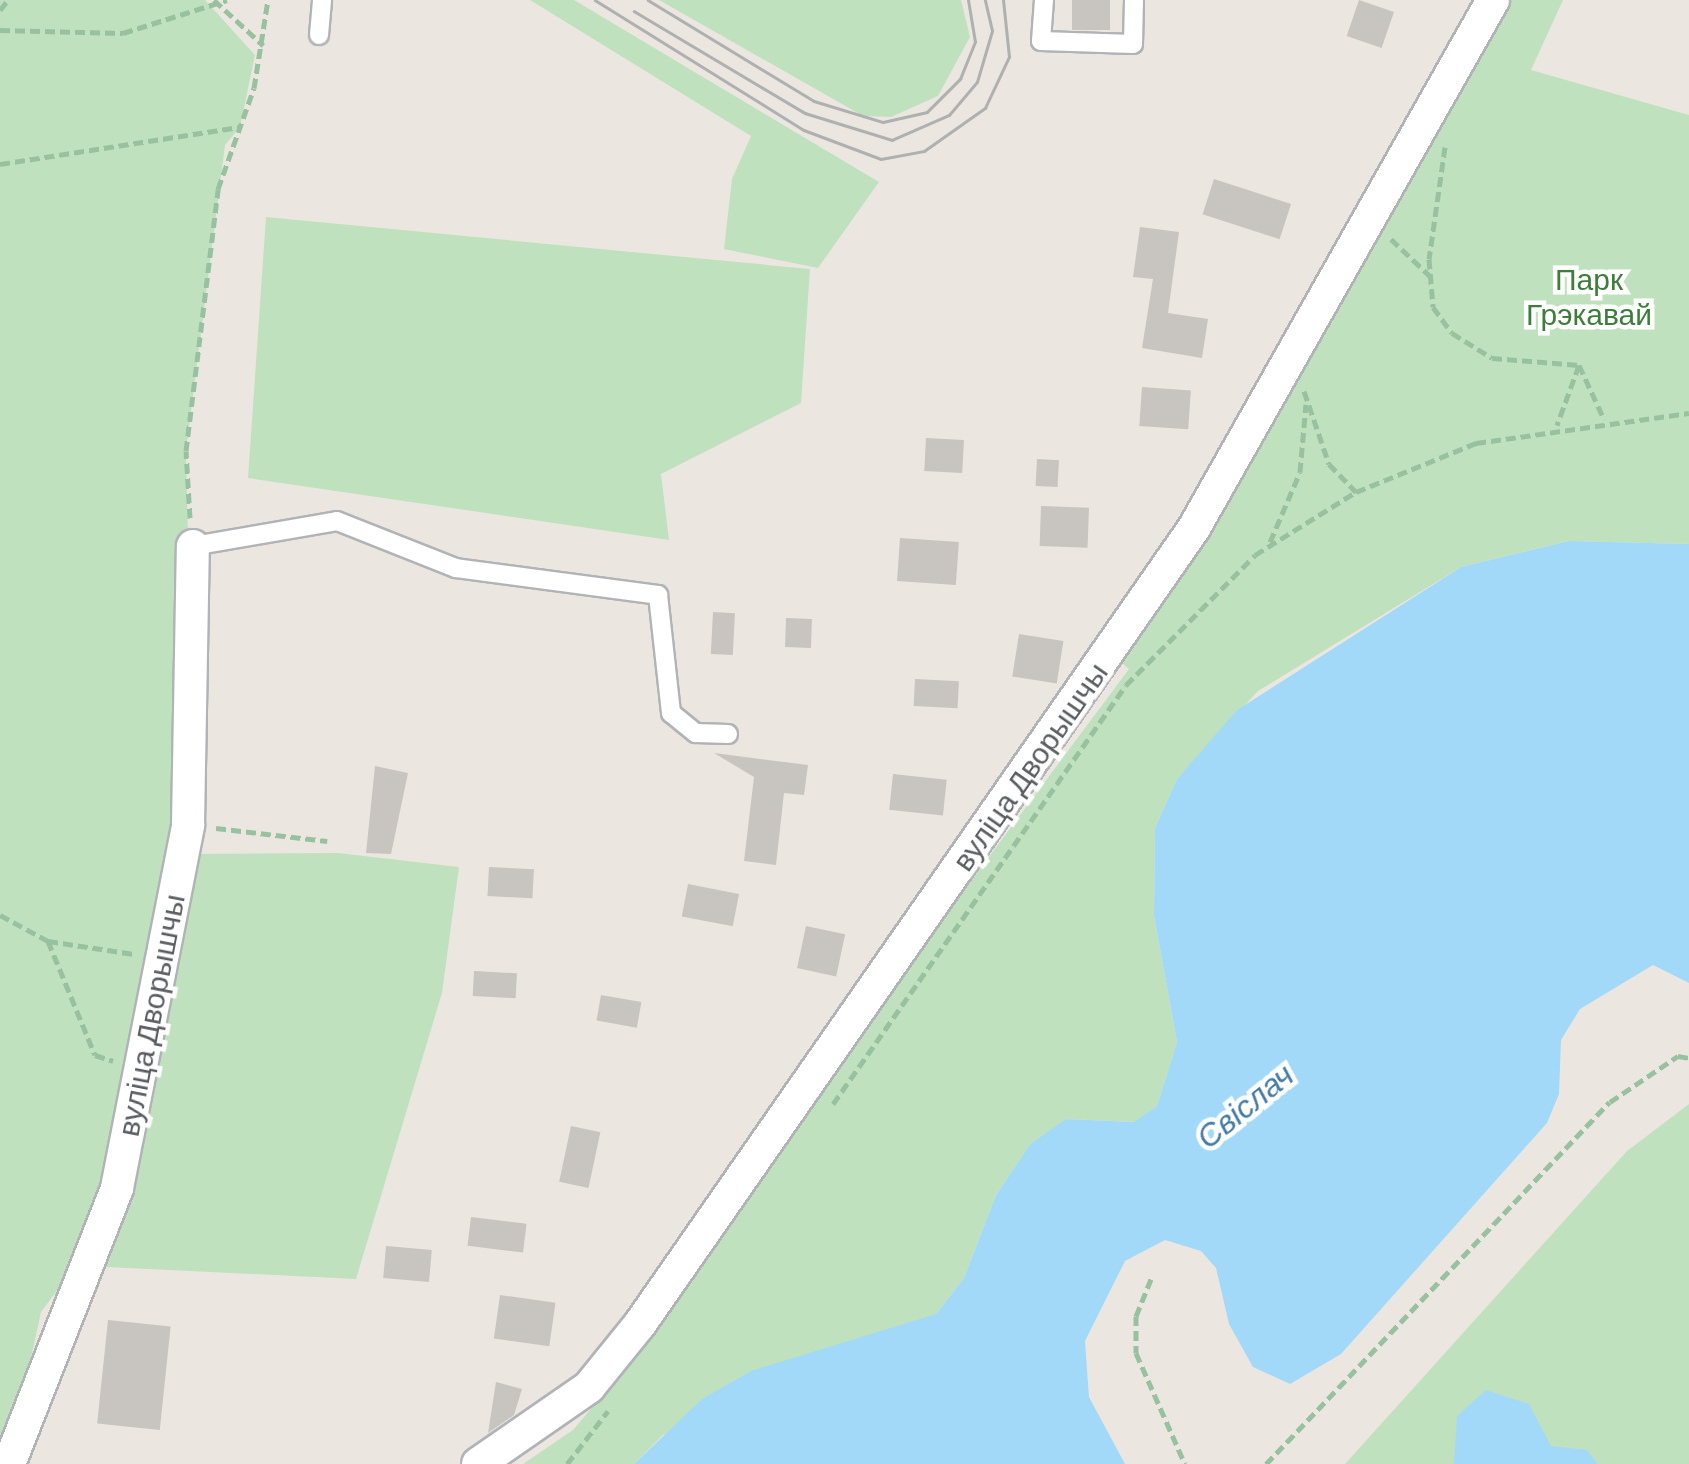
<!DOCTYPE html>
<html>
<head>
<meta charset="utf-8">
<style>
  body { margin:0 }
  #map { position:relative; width:1689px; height:1464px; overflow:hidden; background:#ebe7e0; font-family:Barlow,sans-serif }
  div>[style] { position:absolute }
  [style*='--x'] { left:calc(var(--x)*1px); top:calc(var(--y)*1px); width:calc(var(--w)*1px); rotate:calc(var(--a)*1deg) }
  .green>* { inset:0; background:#c0e1be }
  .water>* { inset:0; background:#a3d9f8 }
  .building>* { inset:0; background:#c8c4bf; transform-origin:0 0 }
  .path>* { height:5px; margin-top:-2.5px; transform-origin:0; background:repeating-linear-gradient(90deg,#98c1a0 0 10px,transparent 0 15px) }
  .roads { filter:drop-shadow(2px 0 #b1b3b7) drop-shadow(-2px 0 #b1b3b7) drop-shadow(0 2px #b1b3b7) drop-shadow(0 -2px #b1b3b7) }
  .lane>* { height:18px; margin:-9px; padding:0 9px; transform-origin:9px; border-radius:9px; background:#fff }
  .street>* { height:32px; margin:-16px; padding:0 16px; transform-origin:16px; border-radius:16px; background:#fff }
  .tram>* { height:2.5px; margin:-1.25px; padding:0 1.25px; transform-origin:1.25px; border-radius:1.25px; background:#afb0b0 }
  span { translate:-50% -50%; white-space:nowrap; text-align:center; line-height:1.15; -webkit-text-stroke:9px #fff; paint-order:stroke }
  .park-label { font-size:30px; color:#3c7e3a }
  .street-label { font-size:30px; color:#595c60 }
  .water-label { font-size:32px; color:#437ba7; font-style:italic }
</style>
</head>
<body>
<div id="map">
  <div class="green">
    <i style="clip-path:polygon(0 0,205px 0,255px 55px,240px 127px,225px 145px,186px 451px,195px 854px,338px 853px,459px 867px,442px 993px,356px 1279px,86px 1266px,89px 1248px,41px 1312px,8px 1464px,0 1464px)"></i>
    <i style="clip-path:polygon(530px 0,574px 0,879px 182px,818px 268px,724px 249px,732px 179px,751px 136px)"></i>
    <i style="clip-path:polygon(659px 0,961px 0,970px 37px,938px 96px,891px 117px,863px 116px)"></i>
    <i style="clip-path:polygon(1500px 0,1563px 0,1531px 70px,1689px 115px,1689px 544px,1569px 541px,1461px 567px,1258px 691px,1177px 779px,1155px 828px,1154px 916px,1177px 1042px,1157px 1106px,1135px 1122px,1067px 1119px,1030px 1144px,996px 1195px,964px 1278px,936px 1314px,663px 1435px,634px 1464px,523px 1464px,573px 1430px,625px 1369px,783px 1133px,1129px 669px,1115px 657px)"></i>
    <i style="clip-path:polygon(266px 217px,810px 269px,801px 403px,661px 474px,669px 540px,248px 478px)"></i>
    <i style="clip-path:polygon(1689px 1104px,1689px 1464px,1345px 1464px,1627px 1151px)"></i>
  </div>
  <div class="water">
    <i style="clip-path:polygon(1569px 541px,1689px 544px,1689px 983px,1653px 965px,1580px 1009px,1561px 1040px,1559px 1094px,1547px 1123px,1341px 1354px,1290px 1384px,1253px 1367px,1229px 1324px,1216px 1268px,1201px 1251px,1165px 1240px,1125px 1261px,1085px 1341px,1089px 1397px,1125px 1464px,634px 1464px,702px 1399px,751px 1371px,936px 1314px,964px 1278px,996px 1195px,1030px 1144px,1066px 1119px,1134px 1122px,1157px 1106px,1177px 1042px,1154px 916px,1155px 828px,1177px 779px,1237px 710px,1461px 567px)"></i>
    <i style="clip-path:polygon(1486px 1390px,1529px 1404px,1551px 1446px,1587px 1450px,1598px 1464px,1454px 1464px,1457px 1416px)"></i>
  </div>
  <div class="building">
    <i style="left:1072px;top:0;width:38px;height:30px"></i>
    <i style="left:1359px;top:0;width:37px;height:38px;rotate:19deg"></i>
    <i style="left:1214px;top:179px;width:81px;height:37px;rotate:18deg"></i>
    <i style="clip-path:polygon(1140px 227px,1179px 232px,1168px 313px,1208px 319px,1202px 358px,1142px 348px,1153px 279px,1133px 277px)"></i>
    <i style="left:1142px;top:387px;width:49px;height:39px;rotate:4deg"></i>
    <i style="left:926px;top:438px;width:38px;height:33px;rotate:3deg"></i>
    <i style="left:1037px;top:459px;width:22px;height:27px;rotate:3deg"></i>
    <i style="left:1041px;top:506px;width:48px;height:40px;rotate:2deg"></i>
    <i style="left:900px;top:538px;width:59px;height:43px;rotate:4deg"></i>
    <i style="left:713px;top:612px;width:22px;height:42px;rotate:3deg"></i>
    <i style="left:786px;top:618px;width:26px;height:29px;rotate:2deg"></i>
    <i style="left:1019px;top:634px;width:45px;height:43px;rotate:9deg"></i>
    <i style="left:915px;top:679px;width:44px;height:27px;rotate:3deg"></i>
    <i style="clip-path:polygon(714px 753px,808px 765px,804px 795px,784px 793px,776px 865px,744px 861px,754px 777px)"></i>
    <i style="clip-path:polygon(375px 766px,408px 773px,391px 854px,366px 853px)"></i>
    <i style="left:893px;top:774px;width:54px;height:36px;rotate:6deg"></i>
    <i style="left:489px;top:867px;width:45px;height:29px;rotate:3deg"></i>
    <i style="left:688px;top:884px;width:52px;height:33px;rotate:11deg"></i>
    <i style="left:806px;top:926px;width:40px;height:43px;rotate:12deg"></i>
    <i style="left:474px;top:971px;width:43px;height:25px;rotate:3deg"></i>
    <i style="left:601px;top:995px;width:41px;height:26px;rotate:10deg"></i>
    <i style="left:571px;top:1126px;width:30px;height:57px;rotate:12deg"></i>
    <i style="left:471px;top:1217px;width:56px;height:29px;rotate:7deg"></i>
    <i style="left:386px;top:1246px;width:46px;height:32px;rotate:5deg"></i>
    <i style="left:500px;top:1295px;width:56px;height:44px;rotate:8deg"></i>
    <i style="left:108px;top:1320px;width:63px;height:104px;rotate:6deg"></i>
    <i style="clip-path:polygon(496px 1382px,522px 1389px,514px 1415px,488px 1433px)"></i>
  </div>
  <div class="path">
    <i style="--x:214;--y:0;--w:67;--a:42.6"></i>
    <i style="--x:0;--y:10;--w:13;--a:-51"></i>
    <i style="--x:0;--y:30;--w:123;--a:1.4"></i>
    <i style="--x:123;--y:33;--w:109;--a:-17.6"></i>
    <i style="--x:1445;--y:147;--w:113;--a:98.1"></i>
    <i style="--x:1429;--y:259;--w:48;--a:85.2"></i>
    <i style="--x:1433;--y:307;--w:32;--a:54"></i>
    <i style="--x:1452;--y:333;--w:47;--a:32"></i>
    <i style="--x:1492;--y:358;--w:87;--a:4.6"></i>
    <i style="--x:1579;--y:365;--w:64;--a:110.1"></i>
    <i style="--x:0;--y:164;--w:242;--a:-8.8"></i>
    <i style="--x:1391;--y:239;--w:54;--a:43.5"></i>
    <i style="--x:1579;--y:365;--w:60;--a:65.2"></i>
    <i style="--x:1304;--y:391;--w:77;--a:71.1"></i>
    <i style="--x:1329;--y:464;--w:39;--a:46"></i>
    <i style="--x:190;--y:518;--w:67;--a:-93.4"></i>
    <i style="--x:186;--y:451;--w:264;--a:-83"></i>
    <i style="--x:218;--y:189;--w:107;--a:-70.4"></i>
    <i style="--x:254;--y:88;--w:89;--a:-81"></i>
    <i style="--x:1270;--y:542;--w:76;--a:-66.8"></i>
    <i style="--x:1300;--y:472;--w:68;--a:-85"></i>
    <i style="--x:216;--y:828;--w:112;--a:6.7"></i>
    <i style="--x:0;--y:915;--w:55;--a:28.4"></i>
    <i style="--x:48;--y:941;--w:123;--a:67.6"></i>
    <i style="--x:95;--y:1055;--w:19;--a:18"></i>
    <i style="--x:48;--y:941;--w:87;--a:8.6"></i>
    <i style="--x:833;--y:1104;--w:511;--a:-55.04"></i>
    <i style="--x:1126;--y:685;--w:183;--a:-45.2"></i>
    <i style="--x:1255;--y:555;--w:119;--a:-32"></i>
    <i style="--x:1356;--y:492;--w:130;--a:-22.2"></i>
    <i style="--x:1476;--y:443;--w:215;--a:-8"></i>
    <i style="--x:1151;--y:1279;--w:40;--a:112"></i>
    <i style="--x:1136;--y:1316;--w:37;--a:90"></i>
    <i style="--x:1136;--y:1353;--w:121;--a:66.2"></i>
    <i style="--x:567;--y:1464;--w:67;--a:-52.3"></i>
    <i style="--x:1266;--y:1464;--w:499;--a:-46.5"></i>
    <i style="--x:1610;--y:1102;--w:82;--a:-34.1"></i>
    <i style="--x:1678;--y:1056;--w:11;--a:10"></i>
  </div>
  <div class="roads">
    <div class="lane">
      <i style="--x:1044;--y:0;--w:41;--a:94.2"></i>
      <i style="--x:1041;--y:41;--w:92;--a:1.9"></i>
      <i style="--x:1133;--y:44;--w:44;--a:-88.7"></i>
      <i style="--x:319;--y:35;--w:35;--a:-85"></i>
      <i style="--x:193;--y:546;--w:146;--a:-9.8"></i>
      <i style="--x:337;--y:521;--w:128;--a:21.6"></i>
      <i style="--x:456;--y:568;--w:204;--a:7.6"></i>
      <i style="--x:658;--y:595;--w:119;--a:83.7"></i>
      <i style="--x:671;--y:713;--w:32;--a:39"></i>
      <i style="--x:696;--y:733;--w:32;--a:2"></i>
    </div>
    <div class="street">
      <i style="--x:9;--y:1464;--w:296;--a:-68.6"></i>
      <i style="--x:117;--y:1188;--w:370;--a:-78.9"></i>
      <i style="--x:188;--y:825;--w:279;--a:-89"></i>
      <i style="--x:478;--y:1464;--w:135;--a:-34.7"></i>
      <i style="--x:589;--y:1387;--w:81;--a:-51"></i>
      <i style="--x:640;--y:1324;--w:970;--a:-55.16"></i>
      <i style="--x:1194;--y:528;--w:607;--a:-60.48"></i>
    </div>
  </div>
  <div class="tram">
    <i style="--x:595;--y:0;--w:246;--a:31.9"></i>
    <i style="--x:804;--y:130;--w:82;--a:20.6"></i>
    <i style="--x:881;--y:159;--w:44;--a:-10.5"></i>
    <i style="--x:924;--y:151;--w:75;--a:-35.2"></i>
    <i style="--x:985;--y:108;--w:56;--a:-64.8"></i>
    <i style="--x:1009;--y:57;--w:57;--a:-96"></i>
    <i style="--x:648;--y:0;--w:194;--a:31.3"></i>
    <i style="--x:814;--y:101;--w:72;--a:16.9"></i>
    <i style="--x:883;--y:122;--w:45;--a:-12.8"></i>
    <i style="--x:927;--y:112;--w:47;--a:-45"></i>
    <i style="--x:960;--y:79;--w:40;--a:-68"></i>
    <i style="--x:975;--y:42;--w:43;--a:-99.5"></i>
    <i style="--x:634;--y:11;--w:199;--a:30.8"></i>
    <i style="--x:805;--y:113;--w:91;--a:17.2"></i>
    <i style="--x:892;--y:140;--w:62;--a:-23.7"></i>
    <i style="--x:949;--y:115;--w:43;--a:-49.7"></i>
    <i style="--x:977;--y:82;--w:53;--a:-73.6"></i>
    <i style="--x:992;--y:31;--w:32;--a:-103"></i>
  </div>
  <div class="park-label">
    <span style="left:1589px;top:295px">Парк<br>Грэкавай</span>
  </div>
  <div class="street-label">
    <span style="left:1029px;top:766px;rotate:-55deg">вуліца Дворышчы</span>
    <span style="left:150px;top:1015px;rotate:-79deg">вуліца Дворышчы</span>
  </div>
  <div class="water-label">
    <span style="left:1244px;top:1105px;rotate:-39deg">Свіслач</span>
  </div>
</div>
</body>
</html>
